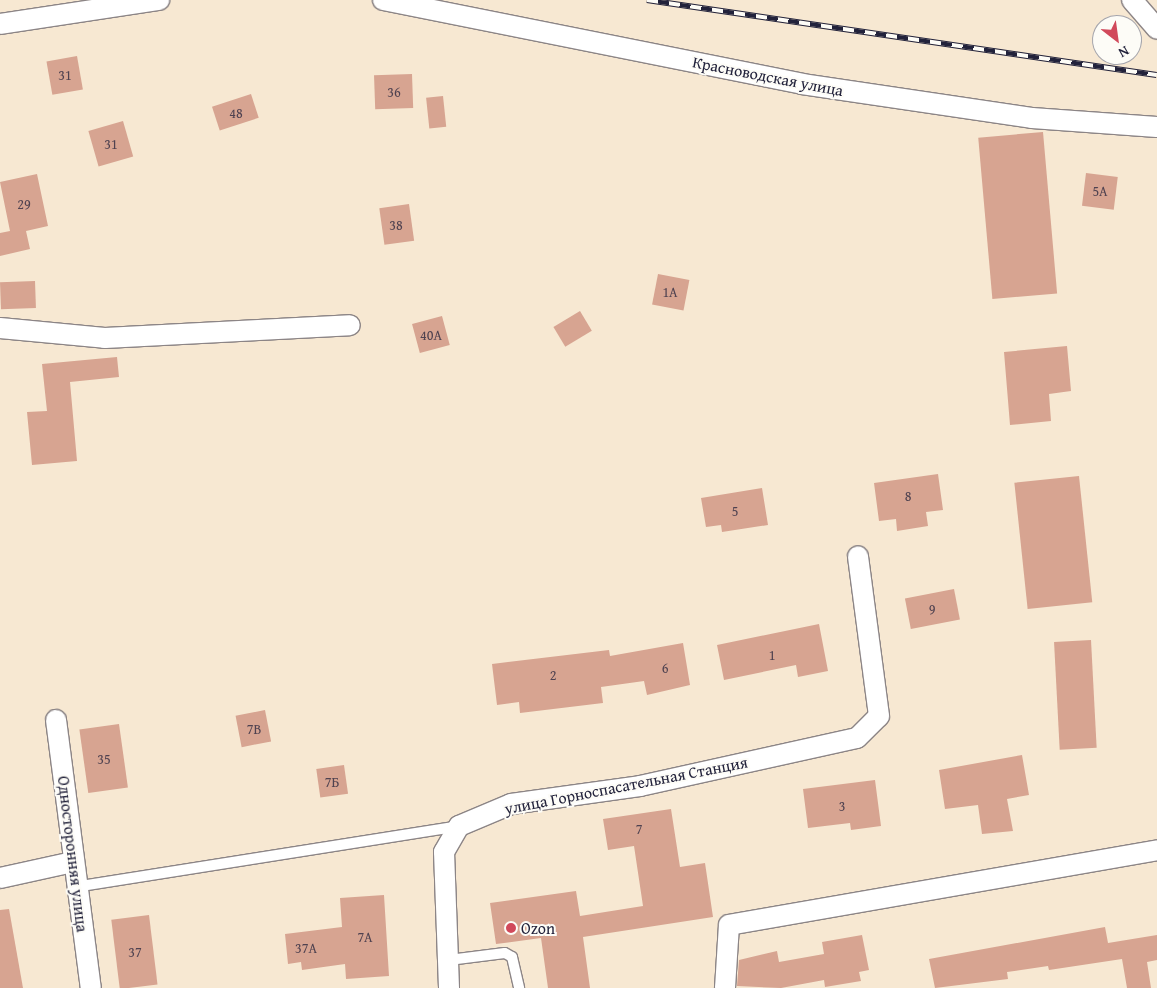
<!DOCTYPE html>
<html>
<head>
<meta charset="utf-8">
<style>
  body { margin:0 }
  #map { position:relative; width:1157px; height:988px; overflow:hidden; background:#f7e8d2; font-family:"Gentium Book Plus",serif }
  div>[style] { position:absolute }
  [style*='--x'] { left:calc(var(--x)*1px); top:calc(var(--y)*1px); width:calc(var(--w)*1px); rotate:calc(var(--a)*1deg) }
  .building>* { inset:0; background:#d7a491; transform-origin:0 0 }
  .roads { filter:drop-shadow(1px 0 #8c8586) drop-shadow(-1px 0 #8c8586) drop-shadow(0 1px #8c8586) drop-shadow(0 -1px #8c8586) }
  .service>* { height:10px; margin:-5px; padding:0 5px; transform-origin:5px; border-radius:5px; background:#fff }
  .minor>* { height:20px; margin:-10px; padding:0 10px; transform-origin:10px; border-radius:10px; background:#fff }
  .rail>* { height:5.5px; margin-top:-2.75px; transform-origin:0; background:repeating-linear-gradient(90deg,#fdfcf7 0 11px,#22223b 0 22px); box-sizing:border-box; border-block:1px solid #22223b }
  .dots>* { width:14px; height:14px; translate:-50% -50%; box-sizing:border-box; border:2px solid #fdfcf7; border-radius:50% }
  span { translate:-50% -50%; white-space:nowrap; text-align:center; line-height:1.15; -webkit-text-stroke:4px #fdfcf7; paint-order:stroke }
  .number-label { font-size:14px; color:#4f4250 }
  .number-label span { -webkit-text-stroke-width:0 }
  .street-label { font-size:16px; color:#22223b }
  .poi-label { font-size:16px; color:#22223b }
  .left { translate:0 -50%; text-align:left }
  .north { position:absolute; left:1092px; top:15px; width:50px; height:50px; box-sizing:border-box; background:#fdfcf7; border:1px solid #a5a5ac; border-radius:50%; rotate:150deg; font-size:14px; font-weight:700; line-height:20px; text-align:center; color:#22223b }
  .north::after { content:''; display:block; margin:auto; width:18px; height:22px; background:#d1495b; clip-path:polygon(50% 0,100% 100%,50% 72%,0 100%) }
</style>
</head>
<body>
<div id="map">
  <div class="building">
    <i style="left:77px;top:56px;width:34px;height:31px;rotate:80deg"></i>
    <i style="left:412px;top:74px;width:34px;height:38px;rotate:88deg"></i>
    <i style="left:251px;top:94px;width:25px;height:41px;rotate:72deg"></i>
    <i style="left:443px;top:96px;width:31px;height:17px;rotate:84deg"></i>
    <i style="left:123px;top:121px;width:37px;height:36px;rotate:74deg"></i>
    <i style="left:1043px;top:132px;width:162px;height:65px;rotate:85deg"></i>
    <i style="left:1086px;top:173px;width:32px;height:33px;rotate:7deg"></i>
    <i style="clip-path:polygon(37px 174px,48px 226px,26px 231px,30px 249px,0 256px,0 233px,10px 231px,0 182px)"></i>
    <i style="left:409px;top:204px;width:37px;height:30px;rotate:82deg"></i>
    <i style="left:658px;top:274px;width:32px;height:31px;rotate:11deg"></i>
    <i style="left:35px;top:281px;width:27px;height:35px;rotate:88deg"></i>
    <i style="left:580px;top:311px;width:23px;height:31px;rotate:59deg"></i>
    <i style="left:442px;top:316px;width:30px;height:31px;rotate:75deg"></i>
    <i style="clip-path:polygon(1067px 346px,1071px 391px,1049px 394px,1051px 421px,1010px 425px,1004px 352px)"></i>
    <i style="clip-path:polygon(117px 357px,119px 377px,70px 382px,77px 461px,32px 465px,27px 412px,47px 411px,42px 364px)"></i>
    <i style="clip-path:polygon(938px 474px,943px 510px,926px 512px,928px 526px,897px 531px,896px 519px,879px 521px,874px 483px)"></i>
    <i style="left:1079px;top:476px;width:127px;height:65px;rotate:84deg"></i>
    <i style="clip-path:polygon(762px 488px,768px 525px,722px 532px,721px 525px,706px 527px,701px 498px)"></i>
    <i style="left:954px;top:589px;width:31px;height:50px;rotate:79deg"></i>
    <i style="clip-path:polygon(819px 624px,828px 671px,798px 677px,796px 665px,724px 680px,717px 645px)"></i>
    <i style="left:1091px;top:640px;width:108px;height:37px;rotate:87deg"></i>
    <i style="clip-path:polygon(683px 643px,690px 685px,647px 695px,644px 681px,601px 687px,603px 703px,520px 713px,519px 702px,497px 705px,492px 664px,609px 650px,610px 656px)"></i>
    <i style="left:265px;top:710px;width:32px;height:30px;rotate:79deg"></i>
    <i style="left:119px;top:724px;width:64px;height:40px;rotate:82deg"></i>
    <i style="clip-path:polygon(1022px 755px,1029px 795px,1007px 799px,1013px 831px,982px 834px,978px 805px,945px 809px,939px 770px)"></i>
    <i style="left:344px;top:765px;width:29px;height:28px;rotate:82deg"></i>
    <i style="clip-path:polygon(875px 780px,881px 826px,851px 830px,850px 823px,808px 828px,803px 789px)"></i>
    <i style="clip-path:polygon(671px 809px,680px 867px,705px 863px,713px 917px,583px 937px,590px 988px,548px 988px,541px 938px,496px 944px,490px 903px,576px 891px,580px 916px,643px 906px,634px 846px,608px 850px,603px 819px)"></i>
    <i style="clip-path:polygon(384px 895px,389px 976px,346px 979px,345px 964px,302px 970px,301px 962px,288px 964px,285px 934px,342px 927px,340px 898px)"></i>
    <i style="clip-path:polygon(9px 909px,23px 988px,0 988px,0 910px)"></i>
    <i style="left:149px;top:915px;width:70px;height:38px;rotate:83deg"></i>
    <i style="clip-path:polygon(1105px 927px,1108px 943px,1157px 935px,1157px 960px,1147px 962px,1151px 988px,1127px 988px,1122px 959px,1049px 970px,1048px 966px,1007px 972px,1008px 979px,935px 988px,929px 959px)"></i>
    <i style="clip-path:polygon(862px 935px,869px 970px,859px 972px,861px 981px,825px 987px,824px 980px,781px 988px,737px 986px,739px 960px,777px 951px,779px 962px,824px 954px,822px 942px)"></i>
  </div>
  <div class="roads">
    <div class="service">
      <i style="--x:75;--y:887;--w:388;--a:-9"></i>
      <i style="--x:449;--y:960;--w:56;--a:-7.1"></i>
      <i style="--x:505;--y:953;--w:8;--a:30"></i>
      <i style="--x:512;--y:957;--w:32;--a:77"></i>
    </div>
    <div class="minor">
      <i style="--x:383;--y:0;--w:427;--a:11.3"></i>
      <i style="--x:802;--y:84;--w:232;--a:8.4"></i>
      <i style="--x:1032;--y:118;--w:125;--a:4.1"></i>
      <i style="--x:1132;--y:0;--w:38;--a:49"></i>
      <i style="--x:0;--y:24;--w:161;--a:-8.6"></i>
      <i style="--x:0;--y:328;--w:105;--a:5.4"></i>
      <i style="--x:105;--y:338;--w:245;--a:-3"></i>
      <i style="--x:56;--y:720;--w:270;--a:82.6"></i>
      <i style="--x:0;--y:878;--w:75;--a:-12.4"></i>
      <i style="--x:449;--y:988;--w:136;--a:-92.1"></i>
      <i style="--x:444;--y:852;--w:30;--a:-60"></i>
      <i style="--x:459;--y:826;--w:56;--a:-22.9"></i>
      <i style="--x:511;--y:804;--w:130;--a:-7.9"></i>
      <i style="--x:640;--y:786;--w:222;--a:-12.5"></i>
      <i style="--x:857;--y:738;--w:31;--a:-45"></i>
      <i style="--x:879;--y:716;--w:161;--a:-97.5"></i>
      <i style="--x:725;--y:988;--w:63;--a:-86.4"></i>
      <i style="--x:729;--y:925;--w:435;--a:-9.9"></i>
    </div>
  </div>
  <div class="rail">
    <i style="--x:647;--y:0;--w:515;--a:8.37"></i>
  </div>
  <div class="dots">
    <i style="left:511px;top:928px;background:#d1495b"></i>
  </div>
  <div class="number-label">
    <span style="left:65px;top:75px">31</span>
    <span style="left:394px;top:92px">36</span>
    <span style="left:236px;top:113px">48</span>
    <span style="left:111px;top:144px">31</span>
    <span style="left:1100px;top:191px">5А</span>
    <span style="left:24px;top:204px">29</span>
    <span style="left:396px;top:225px">38</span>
    <span style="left:670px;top:292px">1А</span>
    <span style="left:431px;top:335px">40А</span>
    <span style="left:908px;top:496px">8</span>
    <span style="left:735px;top:511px">5</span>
    <span style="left:932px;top:609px">9</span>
    <span style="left:772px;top:655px">1</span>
    <span style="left:665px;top:668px">6</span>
    <span style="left:553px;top:675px">2</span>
    <span style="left:254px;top:729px">7В</span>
    <span style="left:104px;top:759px">35</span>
    <span style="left:332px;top:782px">7Б</span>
    <span style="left:842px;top:806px">3</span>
    <span style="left:639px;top:829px">7</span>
    <span style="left:365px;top:937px">7А</span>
    <span style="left:306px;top:948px">37А</span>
    <span style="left:135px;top:952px">37</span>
  </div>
  <div class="street-label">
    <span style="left:768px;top:76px;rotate:11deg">Красноводская улица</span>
    <span style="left:626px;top:785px;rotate:-11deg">улица Горноспасательная Станция</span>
    <span style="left:73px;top:854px;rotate:83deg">Односторонняя улица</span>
  </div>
  <div class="poi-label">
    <span class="left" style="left:521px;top:928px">Ozon</span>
  </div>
  <div class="north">N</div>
</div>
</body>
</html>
